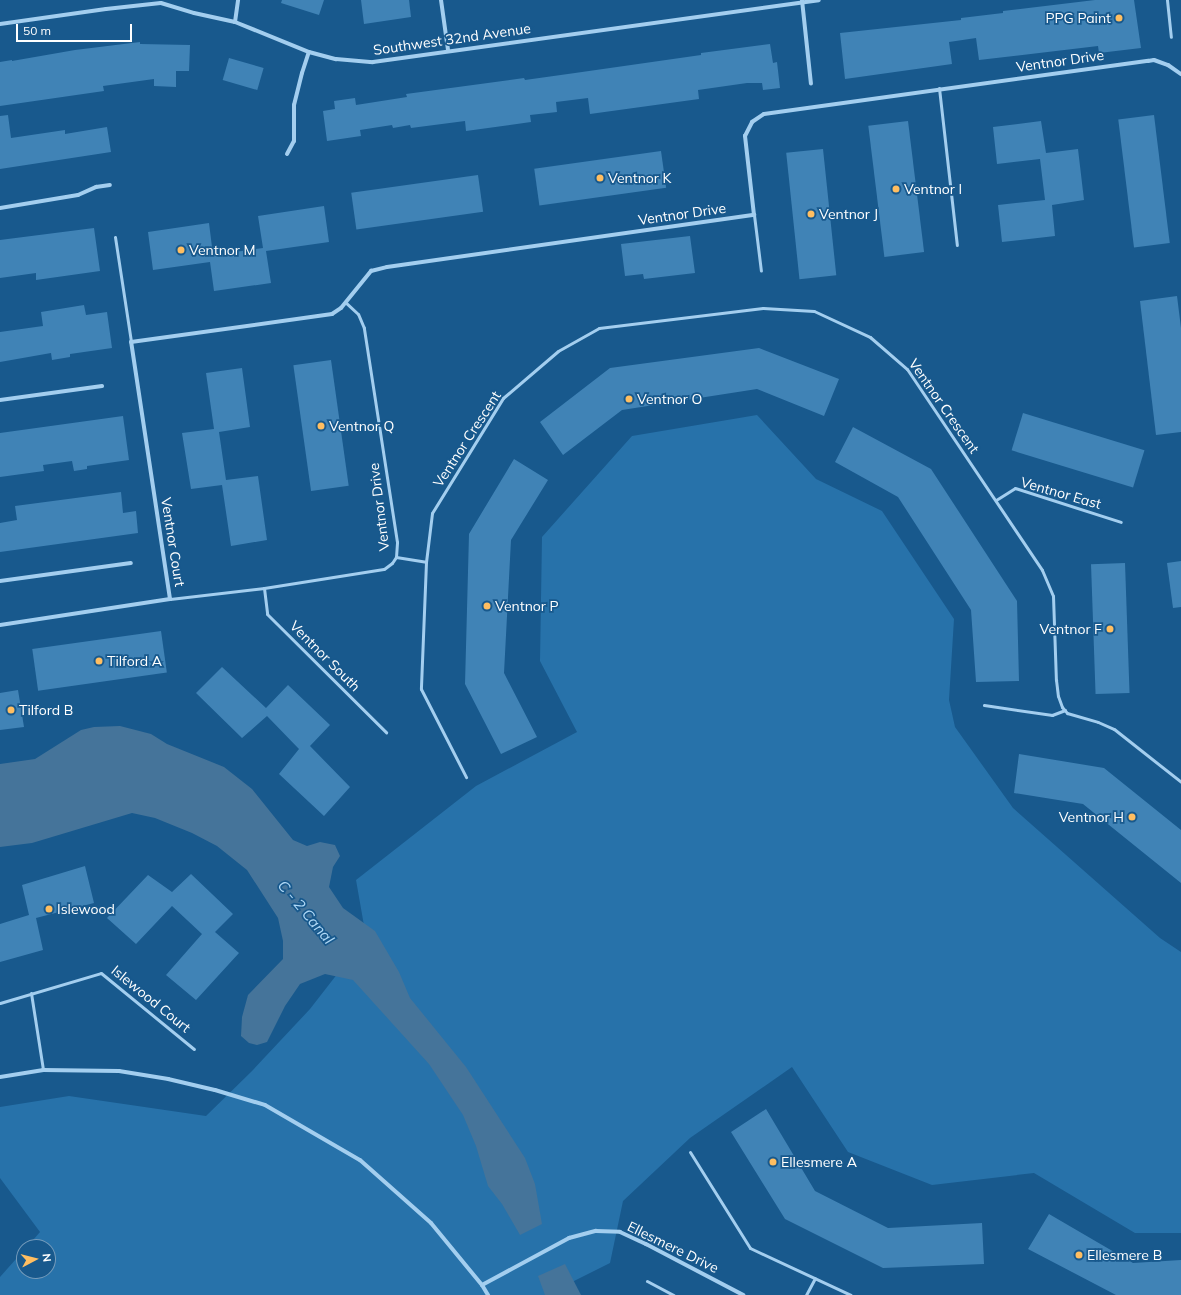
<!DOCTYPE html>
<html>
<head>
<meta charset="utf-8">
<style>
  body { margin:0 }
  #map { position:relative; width:1181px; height:1295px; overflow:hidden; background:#18598d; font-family:Mulish,sans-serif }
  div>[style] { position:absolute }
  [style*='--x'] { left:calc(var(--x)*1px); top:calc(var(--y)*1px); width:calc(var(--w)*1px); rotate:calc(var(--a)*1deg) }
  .green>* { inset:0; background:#2772aa }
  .water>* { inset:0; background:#45749a }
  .building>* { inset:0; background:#4083b6; transform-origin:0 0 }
  .lane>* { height:3px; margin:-1.5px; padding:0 1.5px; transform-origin:1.5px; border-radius:1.5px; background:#a3ceef }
  .street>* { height:4px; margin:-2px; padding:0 2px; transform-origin:2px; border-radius:2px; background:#a3ceef }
  .dots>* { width:11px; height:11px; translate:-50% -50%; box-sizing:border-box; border:2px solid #18598d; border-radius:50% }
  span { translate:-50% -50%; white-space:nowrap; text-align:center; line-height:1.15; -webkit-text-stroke:3.5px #18598d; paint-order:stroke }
  .poi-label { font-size:14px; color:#fff }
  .right { translate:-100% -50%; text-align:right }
  .left { translate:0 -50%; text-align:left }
  .street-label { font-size:14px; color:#fff }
  .water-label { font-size:15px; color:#afd8f6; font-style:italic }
  .north { position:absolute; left:16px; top:1239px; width:40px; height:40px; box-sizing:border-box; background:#18598d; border:1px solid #749bbb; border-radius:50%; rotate:83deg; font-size:11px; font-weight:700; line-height:16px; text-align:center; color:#fff }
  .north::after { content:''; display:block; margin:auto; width:14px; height:18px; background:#ffbe61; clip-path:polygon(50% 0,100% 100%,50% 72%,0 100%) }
  .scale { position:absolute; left:16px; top:24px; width:116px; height:18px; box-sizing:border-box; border:2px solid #fff; border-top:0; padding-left:5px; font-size:12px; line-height:14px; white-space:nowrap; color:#fff; -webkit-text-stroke:3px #18598d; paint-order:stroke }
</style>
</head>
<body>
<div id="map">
  <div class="green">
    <i style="clip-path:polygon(757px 415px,816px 479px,882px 511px,954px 619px,949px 700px,955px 727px,1013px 808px,1160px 938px,1181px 952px,1181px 1233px,1135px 1233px,1034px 1173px,932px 1185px,848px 1152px,792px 1067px,690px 1138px,623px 1201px,610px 1263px,546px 1295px,0 1295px,0 1277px,24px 1250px,24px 1271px,48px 1271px,48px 1247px,27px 1247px,40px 1232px,0 1178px,0 1107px,69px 1096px,206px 1116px,252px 1071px,310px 1009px,366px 937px,356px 880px,476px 786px,577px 732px,540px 661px,542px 537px,632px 436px)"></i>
  </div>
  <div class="water">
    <i style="clip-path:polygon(120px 726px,151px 734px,167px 744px,224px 767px,252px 789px,293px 840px,307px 846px,320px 842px,335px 845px,340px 856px,333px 867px,329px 887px,343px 908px,375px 931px,399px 972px,410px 998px,466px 1067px,525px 1158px,535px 1184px,542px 1224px,520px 1235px,502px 1204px,488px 1186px,476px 1146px,463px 1115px,429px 1064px,353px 980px,325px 974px,300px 984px,285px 1006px,267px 1042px,257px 1045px,249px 1043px,241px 1036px,242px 1017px,248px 995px,283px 959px,283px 941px,278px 918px,247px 870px,217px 846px,192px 833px,155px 818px,132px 813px,32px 843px,0 847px,0 764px,35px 759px,81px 730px,94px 727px)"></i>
    <i style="clip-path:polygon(565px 1264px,581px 1295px,545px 1295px,538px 1276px)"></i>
  </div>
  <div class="building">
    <i style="clip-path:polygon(282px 0,324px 0,319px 15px,281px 3px)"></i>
    <i style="clip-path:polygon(361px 0,409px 0,411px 17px,364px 24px)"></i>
    <i style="clip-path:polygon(1095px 0,1134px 0,1141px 48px,1099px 53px,1098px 46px,979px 60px,976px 38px,949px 42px,952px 64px,845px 79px,840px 33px,961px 20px,961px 18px,1003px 13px,1003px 11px)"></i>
    <i style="clip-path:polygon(140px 42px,140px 44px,190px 45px,189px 71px,176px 71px,176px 87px,154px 86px,154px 79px,103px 86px,104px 91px,0 106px,0 62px,12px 60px,12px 61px,75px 50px)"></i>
    <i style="clip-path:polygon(770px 44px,773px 63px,777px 62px,780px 88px,763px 90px,762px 83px,747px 83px,698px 90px,699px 99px,590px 114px,588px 98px,556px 102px,557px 112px,530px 115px,531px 122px,466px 131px,465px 121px,411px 128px,410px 125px,393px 128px,392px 125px,360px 130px,361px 136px,327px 141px,323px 111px,335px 109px,334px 101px,355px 98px,356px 105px,407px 97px,406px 94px,524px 78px,525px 80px,575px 73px,701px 55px,701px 53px)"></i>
    <i style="left:229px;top:58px;width:36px;height:23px;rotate:16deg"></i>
    <i style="clip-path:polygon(8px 115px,11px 138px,65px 130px,65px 134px,107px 127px,111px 152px,0 169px,0 116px)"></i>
    <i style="left:1154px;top:115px;width:129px;height:36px;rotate:83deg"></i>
    <i style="left:908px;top:121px;width:132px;height:40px;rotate:83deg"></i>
    <i style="clip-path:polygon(1041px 121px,1046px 153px,1078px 149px,1084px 200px,1052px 205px,1055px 236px,1002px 242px,998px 205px,1045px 200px,1040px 159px,997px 164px,993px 127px)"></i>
    <i style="left:823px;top:149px;width:127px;height:37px;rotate:84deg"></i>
    <i style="left:661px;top:151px;width:37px;height:128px;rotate:82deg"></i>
    <i style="left:478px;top:175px;width:37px;height:128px;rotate:82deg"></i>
    <i style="clip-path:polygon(324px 206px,329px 242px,266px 251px,271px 283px,214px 291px,210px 262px,153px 270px,148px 232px,209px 223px,213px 255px,263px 248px,258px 216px)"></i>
    <i style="clip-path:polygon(94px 228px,100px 271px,36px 280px,36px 273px,0 278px,0 240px)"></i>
    <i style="clip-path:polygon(690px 236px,695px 273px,644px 279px,643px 274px,625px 276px,621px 244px)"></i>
    <i style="clip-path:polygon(1177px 296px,1181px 328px,1181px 432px,1156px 435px,1140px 301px)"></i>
    <i style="clip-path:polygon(84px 305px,86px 315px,107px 312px,112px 348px,70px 354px,70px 357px,52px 360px,51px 353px,0 362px,0 332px,43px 326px,41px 312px)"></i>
    <i style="clip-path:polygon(759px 348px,839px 379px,824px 416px,757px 389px,622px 410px,563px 455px,540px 422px,610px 368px)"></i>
    <i style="left:331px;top:360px;width:127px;height:38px;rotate:82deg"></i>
    <i style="clip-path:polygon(242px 368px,250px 427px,219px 432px,226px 480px,258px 476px,267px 540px,231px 546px,222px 485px,191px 489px,182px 433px,214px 429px,206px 373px)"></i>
    <i style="left:1023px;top:413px;width:127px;height:39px;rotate:17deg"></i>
    <i style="clip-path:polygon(123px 416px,129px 460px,87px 466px,87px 469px,74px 471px,72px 461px,43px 465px,44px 471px,0 477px,0 433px)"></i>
    <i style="clip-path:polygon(853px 427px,931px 469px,1017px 601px,1019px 681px,976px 682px,971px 610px,898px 497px,835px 462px)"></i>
    <i style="clip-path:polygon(514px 459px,548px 480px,511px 540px,504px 673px,537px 737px,501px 754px,465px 684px,469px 534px)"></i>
    <i style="clip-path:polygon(121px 492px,123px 513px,136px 511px,138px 533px,0 552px,0 523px,17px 520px,15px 506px)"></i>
    <i style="clip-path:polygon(1181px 561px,1181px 607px,1173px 608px,1167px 563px)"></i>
    <i style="left:1125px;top:563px;width:130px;height:34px;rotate:88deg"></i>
    <i style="left:161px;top:631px;width:42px;height:130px;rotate:82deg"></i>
    <i style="clip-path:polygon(222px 667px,266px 708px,288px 685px,330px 725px,310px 746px,350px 787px,324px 816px,279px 774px,299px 749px,267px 716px,242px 738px,196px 693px)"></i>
    <i style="clip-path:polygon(18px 690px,24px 727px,0 730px,0 693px)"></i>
    <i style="clip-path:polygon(1019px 754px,1104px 768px,1181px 830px,1181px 883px,1083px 804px,1014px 793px)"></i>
    <i style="clip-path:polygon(85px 866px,94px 903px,36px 918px,43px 950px,0 962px,0 924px,29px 915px,22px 885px)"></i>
    <i style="clip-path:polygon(191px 874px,233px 914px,215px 932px,239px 953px,196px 1000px,166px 975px,202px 934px,172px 906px,136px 944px,107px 918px,148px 875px,172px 892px)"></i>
    <i style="clip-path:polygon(766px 1109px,815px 1191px,888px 1228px,982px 1223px,984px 1264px,883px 1268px,785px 1219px,731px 1132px)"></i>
    <i style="clip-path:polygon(1049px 1214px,1133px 1263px,1181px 1260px,1181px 1295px,1116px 1295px,1028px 1249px)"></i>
  </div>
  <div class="lane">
    <i style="--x:1167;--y:0;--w:37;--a:84"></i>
    <i style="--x:939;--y:88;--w:158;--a:83.5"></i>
    <i style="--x:754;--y:215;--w:56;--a:82.9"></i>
    <i style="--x:115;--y:237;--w:106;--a:81.3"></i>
    <i style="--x:996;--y:500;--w:22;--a:-32"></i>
    <i style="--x:1015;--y:488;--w:111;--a:17.8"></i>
    <i style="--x:396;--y:557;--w:30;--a:9"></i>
    <i style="--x:426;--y:562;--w:49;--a:-83"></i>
    <i style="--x:432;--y:513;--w:135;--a:-58.3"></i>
    <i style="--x:503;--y:398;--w:72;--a:-40.5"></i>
    <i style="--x:558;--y:351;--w:47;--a:-29.3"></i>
    <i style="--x:599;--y:328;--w:165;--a:-7"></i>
    <i style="--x:763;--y:308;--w:51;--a:3.4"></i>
    <i style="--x:814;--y:311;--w:62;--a:24.9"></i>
    <i style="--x:870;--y:337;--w:49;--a:40.9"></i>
    <i style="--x:907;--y:369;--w:242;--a:56.1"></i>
    <i style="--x:1042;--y:570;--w:28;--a:67"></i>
    <i style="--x:1053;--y:596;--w:84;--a:88"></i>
    <i style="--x:1056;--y:680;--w:16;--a:83"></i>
    <i style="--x:1058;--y:696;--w:12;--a:70"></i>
    <i style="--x:1062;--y:707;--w:8;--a:50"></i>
    <i style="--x:1067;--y:713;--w:32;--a:16"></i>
    <i style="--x:1098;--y:722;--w:17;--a:24"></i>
    <i style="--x:1114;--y:729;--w:85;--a:38.3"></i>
    <i style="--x:426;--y:562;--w:127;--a:92.3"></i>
    <i style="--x:421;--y:689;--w:99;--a:62.9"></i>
    <i style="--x:264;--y:588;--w:26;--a:83"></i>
    <i style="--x:267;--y:614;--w:168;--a:44.8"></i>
    <i style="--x:170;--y:599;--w:95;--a:-6.7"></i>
    <i style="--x:264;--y:588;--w:121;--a:-9"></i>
    <i style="--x:384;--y:569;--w:10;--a:-37"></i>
    <i style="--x:392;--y:563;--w:7;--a:-56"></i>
    <i style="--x:396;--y:557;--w:15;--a:-86"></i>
    <i style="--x:397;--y:542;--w:217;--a:-98.8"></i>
    <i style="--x:364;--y:328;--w:15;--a:-113"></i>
    <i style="--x:358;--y:314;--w:16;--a:-137"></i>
    <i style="--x:984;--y:705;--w:69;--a:8.4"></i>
    <i style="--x:1052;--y:715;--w:14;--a:-21"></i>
    <i style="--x:31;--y:993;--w:78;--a:81.1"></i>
    <i style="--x:0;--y:1003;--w:105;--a:-16.5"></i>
    <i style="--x:101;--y:973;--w:120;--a:39.3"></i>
    <i style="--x:690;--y:1152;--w:113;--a:58"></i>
    <i style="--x:750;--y:1248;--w:111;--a:25"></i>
    <i style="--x:647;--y:1281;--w:30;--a:28"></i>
    <i style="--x:806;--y:1295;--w:19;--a:-62"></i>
  </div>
  <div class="street">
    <i style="--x:441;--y:0;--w:50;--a:82"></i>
    <i style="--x:802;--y:0;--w:84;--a:83.9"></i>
    <i style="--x:235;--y:22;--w:22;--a:-82"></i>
    <i style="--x:0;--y:24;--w:107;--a:-8.1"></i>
    <i style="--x:106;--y:9;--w:55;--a:-6.2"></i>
    <i style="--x:161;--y:3;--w:34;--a:17"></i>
    <i style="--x:194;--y:13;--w:42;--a:12.4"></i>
    <i style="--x:235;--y:22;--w:80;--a:22.1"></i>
    <i style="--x:309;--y:52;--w:28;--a:15"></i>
    <i style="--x:336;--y:59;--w:37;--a:5"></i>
    <i style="--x:373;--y:62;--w:450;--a:-7.9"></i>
    <i style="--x:287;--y:154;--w:15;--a:-62"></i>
    <i style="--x:294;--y:141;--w:36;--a:-90"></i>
    <i style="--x:294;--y:105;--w:33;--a:-76"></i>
    <i style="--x:302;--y:73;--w:22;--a:-72"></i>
    <i style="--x:0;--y:208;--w:79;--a:-9.5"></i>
    <i style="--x:78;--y:195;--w:20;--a:-24"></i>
    <i style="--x:96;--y:187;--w:14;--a:-8"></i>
    <i style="--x:0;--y:400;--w:103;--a:-7.8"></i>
    <i style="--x:0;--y:581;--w:132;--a:-7.8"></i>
    <i style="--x:0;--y:625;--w:172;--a:-8.7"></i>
    <i style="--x:170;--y:599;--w:260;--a:-98.6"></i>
    <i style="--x:131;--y:342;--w:203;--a:-7.9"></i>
    <i style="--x:332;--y:314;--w:11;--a:-34"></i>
    <i style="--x:341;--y:308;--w:48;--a:-51"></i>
    <i style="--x:371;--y:271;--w:16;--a:-14"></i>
    <i style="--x:387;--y:267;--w:371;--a:-8.1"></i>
    <i style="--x:754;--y:215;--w:80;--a:-96.5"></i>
    <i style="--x:745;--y:136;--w:16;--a:-63"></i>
    <i style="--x:752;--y:122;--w:14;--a:-34"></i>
    <i style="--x:764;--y:114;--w:388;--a:-7.9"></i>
    <i style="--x:1148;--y:61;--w:6;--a:-9"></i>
    <i style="--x:1154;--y:60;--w:15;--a:20"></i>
    <i style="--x:1168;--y:65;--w:16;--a:35"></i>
    <i style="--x:0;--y:1077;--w:44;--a:-9.2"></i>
    <i style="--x:43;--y:1070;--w:76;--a:0.8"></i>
    <i style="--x:119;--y:1071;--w:50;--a:9.3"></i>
    <i style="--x:168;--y:1079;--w:48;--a:13.2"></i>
    <i style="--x:215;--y:1090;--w:52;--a:16.7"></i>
    <i style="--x:265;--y:1105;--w:110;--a:30.1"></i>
    <i style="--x:360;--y:1160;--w:95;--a:41.6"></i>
    <i style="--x:431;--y:1223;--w:80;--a:50.6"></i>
    <i style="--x:482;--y:1285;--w:12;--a:59"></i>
    <i style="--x:482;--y:1285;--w:99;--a:-28.4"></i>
    <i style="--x:569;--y:1238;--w:28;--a:-15"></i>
    <i style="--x:596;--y:1231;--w:24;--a:2"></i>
    <i style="--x:620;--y:1232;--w:29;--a:25"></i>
    <i style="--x:646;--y:1244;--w:110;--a:27.7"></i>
  </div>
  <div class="dots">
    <i style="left:1119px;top:18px;background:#ffbe61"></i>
    <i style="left:600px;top:178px;background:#ffbe61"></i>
    <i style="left:896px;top:189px;background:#ffbe61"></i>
    <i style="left:811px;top:214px;background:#ffbe61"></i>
    <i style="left:181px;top:250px;background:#ffbe61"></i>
    <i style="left:629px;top:399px;background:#ffbe61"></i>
    <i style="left:321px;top:426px;background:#ffbe61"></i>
    <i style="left:487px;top:606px;background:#ffbe61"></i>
    <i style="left:1110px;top:629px;background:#ffbe61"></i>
    <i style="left:99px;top:661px;background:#ffbe61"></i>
    <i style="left:11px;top:710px;background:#ffbe61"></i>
    <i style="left:1132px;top:817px;background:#ffbe61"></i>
    <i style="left:49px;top:909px;background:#ffbe61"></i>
    <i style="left:773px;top:1162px;background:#ffbe61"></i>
    <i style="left:1079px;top:1255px;background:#ffbe61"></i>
  </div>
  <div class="poi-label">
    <span class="right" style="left:1111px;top:18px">PPG Paint</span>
    <span class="left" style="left:608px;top:178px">Ventnor K</span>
    <span class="left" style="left:904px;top:189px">Ventnor I</span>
    <span class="left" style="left:819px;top:214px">Ventnor J</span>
    <span class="left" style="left:189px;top:250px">Ventnor M</span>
    <span class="left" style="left:637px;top:399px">Ventnor O</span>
    <span class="left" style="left:329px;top:426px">Ventnor Q</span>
    <span class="left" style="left:495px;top:606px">Ventnor P</span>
    <span class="right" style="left:1102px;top:629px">Ventnor F</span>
    <span class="left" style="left:107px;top:661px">Tilford A</span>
    <span class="left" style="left:19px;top:710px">Tilford B</span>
    <span class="right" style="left:1124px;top:817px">Ventnor H</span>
    <span class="left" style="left:57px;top:909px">Islewood</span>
    <span class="left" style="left:781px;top:1162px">Ellesmere A</span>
    <span class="left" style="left:1087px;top:1255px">Ellesmere B</span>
  </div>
  <div class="street-label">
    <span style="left:452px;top:39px;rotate:-8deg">Southwest 32nd Avenue</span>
    <span style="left:1060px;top:61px;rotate:-8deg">Ventnor Drive</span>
    <span style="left:682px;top:214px;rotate:-8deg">Ventnor Drive</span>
    <span style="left:944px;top:406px;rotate:55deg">Ventnor Crescent</span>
    <span style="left:467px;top:439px;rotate:-57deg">Ventnor Crescent</span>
    <span style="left:1061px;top:493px;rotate:16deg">Ventnor East</span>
    <span style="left:379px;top:507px;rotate:-97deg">Ventnor Drive</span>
    <span style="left:173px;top:542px;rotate:81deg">Ventnor Court</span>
    <span style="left:325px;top:656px;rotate:45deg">Ventnor South</span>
    <span style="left:151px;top:999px;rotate:39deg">Islewood Court</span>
    <span style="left:673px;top:1247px;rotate:26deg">Ellesmere Drive</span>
  </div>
  <div class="water-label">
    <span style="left:306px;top:912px;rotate:50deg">C - 2 Canal</span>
  </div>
  <div class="north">N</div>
  <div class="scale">50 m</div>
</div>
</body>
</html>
